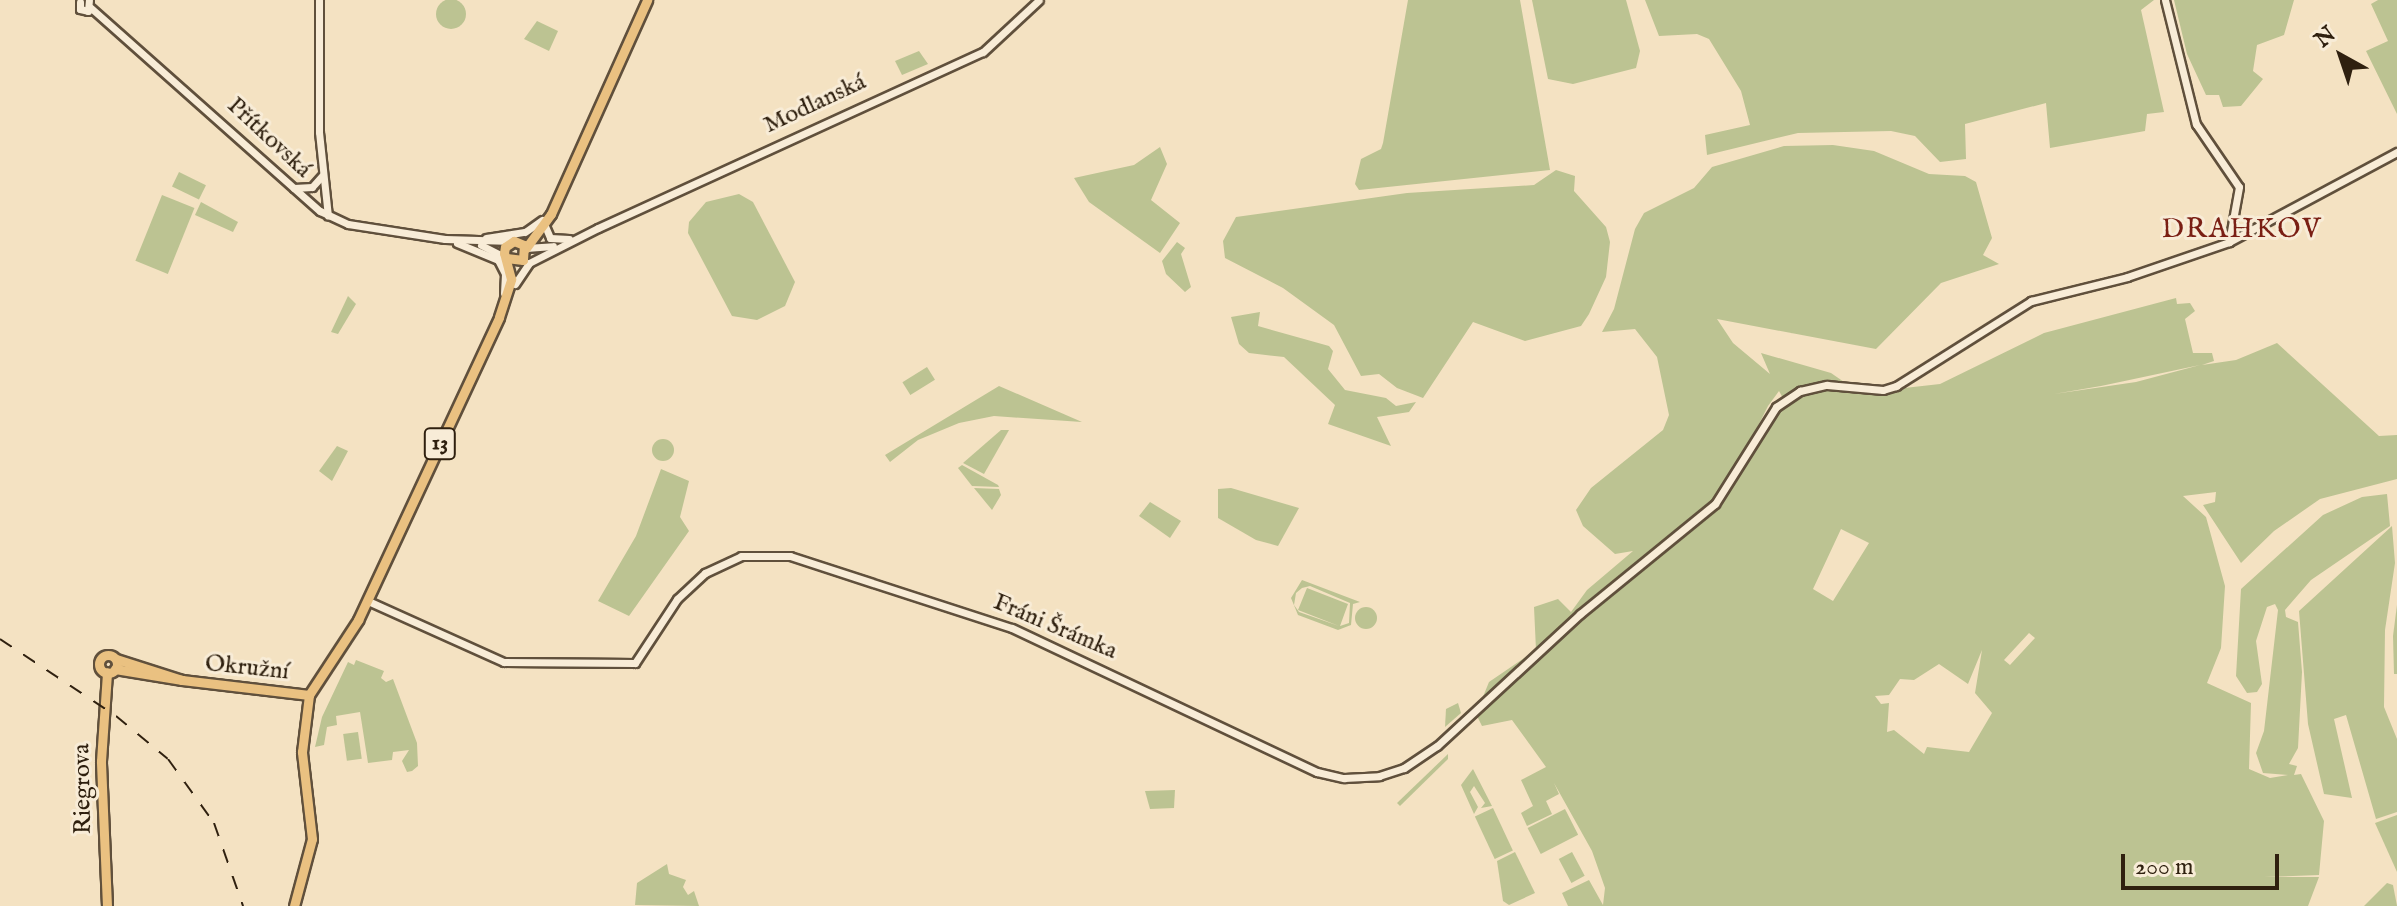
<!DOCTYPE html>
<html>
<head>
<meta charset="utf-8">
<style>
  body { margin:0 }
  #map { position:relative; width:2397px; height:906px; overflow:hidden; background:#f4e2c2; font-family:"IM FELL English",serif }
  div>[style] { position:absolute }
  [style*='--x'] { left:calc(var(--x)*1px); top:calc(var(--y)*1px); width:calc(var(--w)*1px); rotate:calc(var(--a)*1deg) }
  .green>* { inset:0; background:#bcc392; transform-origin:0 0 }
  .round { border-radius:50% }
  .roads { filter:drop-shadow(2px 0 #60503c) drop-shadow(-2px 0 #60503c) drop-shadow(0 2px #60503c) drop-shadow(0 -2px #60503c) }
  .minor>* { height:7px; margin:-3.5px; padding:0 3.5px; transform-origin:3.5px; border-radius:3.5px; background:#f8ecd7 }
  .major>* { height:9px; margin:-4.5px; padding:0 4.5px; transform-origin:4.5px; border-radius:4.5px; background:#eac181 }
  .major>.ring { margin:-4.5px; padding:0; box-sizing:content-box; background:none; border:9px solid #eac181; border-radius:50% }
  .rail>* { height:2px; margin-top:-1px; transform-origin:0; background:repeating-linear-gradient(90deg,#2f200f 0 14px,transparent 0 28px) }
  span { translate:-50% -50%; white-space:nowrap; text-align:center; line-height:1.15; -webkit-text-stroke:6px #f8ecd7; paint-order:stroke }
  .shield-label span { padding:2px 6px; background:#f8ecd7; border:2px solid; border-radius:6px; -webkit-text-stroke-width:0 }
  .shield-label { font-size:22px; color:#2f200f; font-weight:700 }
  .street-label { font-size:24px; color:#2f200f }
  .quarter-label { font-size:28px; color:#7a1f14; letter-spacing:2px }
  .north { position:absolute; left:2301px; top:16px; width:80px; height:80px; -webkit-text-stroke:6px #f8ecd7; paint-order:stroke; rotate:320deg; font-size:22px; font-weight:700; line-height:32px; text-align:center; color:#2f200f }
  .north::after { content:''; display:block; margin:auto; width:28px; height:36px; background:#2f200f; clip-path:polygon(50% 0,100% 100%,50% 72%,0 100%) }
  .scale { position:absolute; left:2121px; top:854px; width:158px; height:36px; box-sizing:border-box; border:4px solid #2f200f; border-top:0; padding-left:10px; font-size:24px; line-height:28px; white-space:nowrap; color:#2f200f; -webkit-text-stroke:6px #f8ecd7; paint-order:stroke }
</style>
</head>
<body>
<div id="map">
  <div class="green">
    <i class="round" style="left:436px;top:-1px;width:30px;height:30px"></i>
    <i style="clip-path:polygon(1408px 0,1520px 0,1550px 170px,1359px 190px,1355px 184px,1361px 159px,1381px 149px,1383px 143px)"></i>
    <i style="clip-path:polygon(1532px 0,1626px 0,1640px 51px,1636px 68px,1573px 84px,1548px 79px)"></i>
    <i style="clip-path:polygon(1645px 0,2154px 0,2141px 10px,2164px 112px,2147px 114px,2145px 131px,2050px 148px,2046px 103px,1965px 124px,1966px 159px,1940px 162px,1915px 136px,1891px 131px,1798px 133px,1707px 155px,1705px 135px,1750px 125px,1741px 91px,1709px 39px,1697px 34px,1659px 36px)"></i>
    <i style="clip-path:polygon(2174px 0,2294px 0,2284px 35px,2257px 45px,2253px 71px,2263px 79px,2241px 106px,2223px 107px,2219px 95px,2206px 95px,2187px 54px)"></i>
    <i style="clip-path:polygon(2378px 0,2397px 0,2397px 114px,2366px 51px,2388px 41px,2371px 4px)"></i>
    <i style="clip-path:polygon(537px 21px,558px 31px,549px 51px,524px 39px)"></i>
    <i style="clip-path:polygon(919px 51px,928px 64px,902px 75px,895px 61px)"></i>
    <i style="clip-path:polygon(evenodd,1833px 145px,1874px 151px,1929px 174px,1965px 176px,1976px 182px,1992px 238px,1983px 255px,1999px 264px,1941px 283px,1876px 349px,1717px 319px,1733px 343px,1770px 374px,1761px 353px,1831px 373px,1860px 393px,1940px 384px,2044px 333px,2176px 298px,2177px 304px,2190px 303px,2195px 311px,2185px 319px,2193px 353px,2212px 353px,2214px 361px,2202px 365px,2236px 360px,2277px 343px,2379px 436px,2397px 435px,2397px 479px,2320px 499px,2274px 531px,2241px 563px,2203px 505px,2215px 502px,2216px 492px,2183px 496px,2206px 517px,2225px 586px,2221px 648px,2207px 683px,2251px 703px,2249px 769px,2270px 778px,2288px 775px,2263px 773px,2256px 753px,2264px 731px,2278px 610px,2275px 604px,2267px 607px,2256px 641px,2262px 684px,2257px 692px,2247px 693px,2236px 676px,2241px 589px,2323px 515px,2362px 497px,2387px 494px,2390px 526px,2311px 580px,2285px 610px,2286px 617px,2298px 622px,2302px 672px,2298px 748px,2289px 764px,2297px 766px,2294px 775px,2301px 774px,2324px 821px,2319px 875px,2264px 877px,2319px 877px,2308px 906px,1568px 906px,1562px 893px,1589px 880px,1603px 905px,1605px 888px,1592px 851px,1554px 783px,1559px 794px,1546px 801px,1552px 814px,1527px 826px,1521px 813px,1533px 806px,1521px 780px,1546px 767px,1512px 720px,1482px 726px,1476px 714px,1489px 682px,1536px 650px,1534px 607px,1558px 599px,1571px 612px,1587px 590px,1633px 551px,1615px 554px,1583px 526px,1576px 510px,1591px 488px,1663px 430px,1669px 415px,1657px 357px,1635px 329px,1602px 332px,1614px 309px,1635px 229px,1644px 213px,1694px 188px,1712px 167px,1784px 146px,1833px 145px,2200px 365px,2136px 382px,2054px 394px,2101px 386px,2200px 365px,1833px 145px,1779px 391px,1784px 400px,1751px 440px,1768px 406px,1779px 391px,1833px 145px,1841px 529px,1869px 543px,1833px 601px,1813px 589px,1841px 529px,1833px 145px,2029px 633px,2035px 638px,2010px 665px,2004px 660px,2029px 633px,1833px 145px,1982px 650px,1975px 693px,1992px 713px,1969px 752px,1927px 747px,1924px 754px,1894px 730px,1887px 732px,1889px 703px,1881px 704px,1875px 696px,1889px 695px,1900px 679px,1914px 680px,1939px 664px,1968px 684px,1982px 650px)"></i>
    <i style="clip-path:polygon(1160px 147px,1167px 164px,1151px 200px,1180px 223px,1160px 253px,1089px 202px,1074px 178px,1134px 165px)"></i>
    <i style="clip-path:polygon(1556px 170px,1575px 176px,1574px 191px,1606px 227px,1610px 242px,1606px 277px,1589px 314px,1581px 326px,1525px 341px,1473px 322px,1423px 398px,1397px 388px,1379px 374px,1361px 376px,1334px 325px,1283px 288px,1225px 258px,1223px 241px,1236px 217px,1407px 193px,1534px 185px)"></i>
    <i style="left:179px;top:172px;width:30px;height:16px;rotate:26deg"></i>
    <i style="clip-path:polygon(739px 194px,753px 202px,795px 282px,785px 306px,757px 320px,732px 316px,688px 233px,689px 222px,706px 202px)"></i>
    <i style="left:162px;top:195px;width:35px;height:71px;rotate:22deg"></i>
    <i style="clip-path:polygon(201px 202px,238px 222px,233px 232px,195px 215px)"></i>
    <i style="clip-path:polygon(1177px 242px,1185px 248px,1181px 254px,1191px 287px,1185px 292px,1166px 274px,1162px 261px)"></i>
    <i style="clip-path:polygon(348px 296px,356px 304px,338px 334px,331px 332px)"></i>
    <i style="clip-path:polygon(1260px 312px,1258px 326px,1329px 346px,1333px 351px,1328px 369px,1345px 390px,1386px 398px,1396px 406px,1416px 402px,1409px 412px,1377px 417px,1391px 446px,1328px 424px,1335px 405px,1284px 357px,1249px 353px,1239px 344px,1231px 317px)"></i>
    <i style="left:927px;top:367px;width:15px;height:29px;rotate:58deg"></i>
    <i style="clip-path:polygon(999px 386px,1082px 422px,994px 416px,959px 423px,918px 440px,890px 462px,885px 455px)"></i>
    <i style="clip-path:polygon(1001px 430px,1009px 430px,984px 474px,963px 463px)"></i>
    <i class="round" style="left:652px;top:439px;width:22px;height:22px"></i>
    <i style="clip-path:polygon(337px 446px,348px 451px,332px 481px,319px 471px)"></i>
    <i style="clip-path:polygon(962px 465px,998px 485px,999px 487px,972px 486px,958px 468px)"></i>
    <i style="clip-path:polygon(661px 469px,689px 481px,680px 517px,689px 531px,629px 616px,598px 601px,636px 536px)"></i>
    <i style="clip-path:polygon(974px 488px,999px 489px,1001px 495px,992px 510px)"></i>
    <i style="clip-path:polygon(1231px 488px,1299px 508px,1278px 546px,1256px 540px,1218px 518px,1218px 489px)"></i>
    <i style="clip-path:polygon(1150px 502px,1181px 521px,1170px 538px,1139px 516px)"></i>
    <i style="clip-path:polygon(2392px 526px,2395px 563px,2385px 630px,2384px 707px,2397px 739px,2397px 812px,2376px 819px,2346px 715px,2334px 719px,2352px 798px,2324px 794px,2308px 724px,2299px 611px)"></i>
    <i style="clip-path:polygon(evenodd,1302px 580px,1360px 602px,1353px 604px,1351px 625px,1338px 630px,1298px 615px,1291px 598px,1302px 580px,1310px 586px,1350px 603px,1349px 623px,1340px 626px,1348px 604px,1307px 588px,1298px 610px,1339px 626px,1299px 612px,1294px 605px,1296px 593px,1302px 588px,1310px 586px)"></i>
    <i style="clip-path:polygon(2397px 605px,2397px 674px,2394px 674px,2393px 636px)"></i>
    <i class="round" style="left:1355px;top:607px;width:22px;height:22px"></i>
    <i style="clip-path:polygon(356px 660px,384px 671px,381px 678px,386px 682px,393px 679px,417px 743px,418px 766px,412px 771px,407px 772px,402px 761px,409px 750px,393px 752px,392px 760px,368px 763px,360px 712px,336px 716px,337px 725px,327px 727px,324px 745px,315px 747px,322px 717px,348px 662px,354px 665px)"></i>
    <i style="clip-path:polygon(1458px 703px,1461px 713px,1445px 727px,1446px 709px)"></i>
    <i style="left:358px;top:732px;width:27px;height:15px;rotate:82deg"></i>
    <i style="clip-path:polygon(1448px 754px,1448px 759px,1400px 806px,1397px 803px)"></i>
    <i style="clip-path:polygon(1473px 769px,1492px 806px,1481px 808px,1485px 803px,1474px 786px,1470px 792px,1478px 807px,1474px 814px,1461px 785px)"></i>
    <i style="clip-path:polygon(1175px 790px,1174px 808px,1150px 809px,1145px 791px)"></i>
    <i style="left:1493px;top:808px;width:47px;height:20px;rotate:65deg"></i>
    <i style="left:1565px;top:809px;width:29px;height:42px;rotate:63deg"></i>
    <i style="clip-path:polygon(2397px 815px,2397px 872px,2375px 823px)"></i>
    <i style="clip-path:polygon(1515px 852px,1535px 893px,1509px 905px,1503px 901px,1497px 861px)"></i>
    <i style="left:1572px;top:852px;width:27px;height:15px;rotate:62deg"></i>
    <i style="clip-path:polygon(667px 864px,669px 874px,686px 880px,683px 887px,688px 895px,694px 891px,699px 906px,635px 905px,637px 883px)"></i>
    <i style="clip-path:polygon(2387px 883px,2393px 885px,2397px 906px,2364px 906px)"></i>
  </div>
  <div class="roads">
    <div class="minor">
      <i style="--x:319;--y:0;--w:132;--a:90"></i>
      <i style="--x:319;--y:132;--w:84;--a:83.9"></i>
      <i style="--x:2165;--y:0;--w:128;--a:76"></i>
      <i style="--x:2196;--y:124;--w:76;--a:55.7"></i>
      <i style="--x:2239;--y:187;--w:56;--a:100.3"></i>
      <i style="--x:80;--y:2;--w:7;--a:90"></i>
      <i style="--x:80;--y:9;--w:8;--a:14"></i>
      <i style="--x:88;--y:11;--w:11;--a:-85"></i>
      <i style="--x:91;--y:8;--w:306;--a:41.6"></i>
      <i style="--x:320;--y:211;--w:31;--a:25"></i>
      <i style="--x:348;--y:224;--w:98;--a:8.8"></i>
      <i style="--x:445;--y:239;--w:67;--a:1.7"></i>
      <i style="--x:294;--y:188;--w:18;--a:-3"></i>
      <i style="--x:312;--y:187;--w:15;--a:-48"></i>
      <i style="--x:545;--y:226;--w:13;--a:67"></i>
      <i style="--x:550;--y:238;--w:19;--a:3"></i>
      <i style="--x:486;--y:238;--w:39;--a:-9"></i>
      <i style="--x:525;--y:232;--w:21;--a:-35"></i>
      <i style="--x:457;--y:243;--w:44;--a:22.5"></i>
      <i style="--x:498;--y:260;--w:16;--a:63"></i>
      <i style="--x:505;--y:274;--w:19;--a:93"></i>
      <i style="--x:481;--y:245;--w:27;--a:27"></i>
      <i style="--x:526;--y:248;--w:27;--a:-4"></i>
      <i style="--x:515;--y:284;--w:25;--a:-56"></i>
      <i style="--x:529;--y:263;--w:77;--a:-26.9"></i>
      <i style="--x:598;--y:228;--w:423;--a:-24.6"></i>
      <i style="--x:983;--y:52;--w:76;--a:-42.9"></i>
      <i style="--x:368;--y:601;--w:149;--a:24.2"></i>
      <i style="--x:504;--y:662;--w:131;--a:0.4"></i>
      <i style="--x:635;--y:663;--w:77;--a:-56.7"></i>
      <i style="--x:677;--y:599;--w:38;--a:-43"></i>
      <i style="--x:705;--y:573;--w:40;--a:-25"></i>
      <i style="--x:741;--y:556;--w:49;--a:0"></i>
      <i style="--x:790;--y:556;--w:233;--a:18"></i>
      <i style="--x:1012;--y:628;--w:337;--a:25.3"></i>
      <i style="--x:1317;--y:772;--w:28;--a:13"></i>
      <i style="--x:1344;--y:778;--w:35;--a:-3"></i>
      <i style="--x:1379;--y:776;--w:26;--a:-18"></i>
      <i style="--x:1404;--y:768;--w:40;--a:-34"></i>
      <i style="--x:1437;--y:746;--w:195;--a:-42.7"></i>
      <i style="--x:1580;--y:614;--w:174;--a:-39.2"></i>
      <i style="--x:1715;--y:504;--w:115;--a:-57.8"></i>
      <i style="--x:1776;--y:407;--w:29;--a:-34"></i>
      <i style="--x:1800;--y:391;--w:28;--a:-13"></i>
      <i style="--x:1827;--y:385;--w:56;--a:5.1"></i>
      <i style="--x:1883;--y:390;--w:14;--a:-17"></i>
      <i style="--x:1896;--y:386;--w:160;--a:-32.2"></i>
      <i style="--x:2031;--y:301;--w:99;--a:-14"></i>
      <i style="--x:2127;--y:277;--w:108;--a:-18.9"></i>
      <i style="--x:2229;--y:242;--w:191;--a:-28.2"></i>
    </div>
    <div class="major">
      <i style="--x:526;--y:248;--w:42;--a:-53.7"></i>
      <i style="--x:551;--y:214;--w:235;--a:-65.8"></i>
      <i class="ring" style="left:99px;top:655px;width:9px;height:9px"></i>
      <i style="--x:115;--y:669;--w:68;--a:9.3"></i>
      <i style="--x:182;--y:680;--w:69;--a:-162.3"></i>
      <i style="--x:182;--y:680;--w:128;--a:6.7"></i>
      <i style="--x:107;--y:906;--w:145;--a:-92.4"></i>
      <i style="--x:101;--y:761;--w:89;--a:-86.1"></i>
      <i style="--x:294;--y:906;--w:69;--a:-75"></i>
      <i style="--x:312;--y:839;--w:88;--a:-96.6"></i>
      <i style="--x:302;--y:752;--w:57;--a:-83"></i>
      <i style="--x:309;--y:695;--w:90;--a:-56.8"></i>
      <i style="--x:358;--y:620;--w:334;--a:-65"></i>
      <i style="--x:499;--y:317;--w:40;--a:-72"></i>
      <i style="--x:511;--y:279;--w:27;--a:-105"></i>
      <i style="--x:504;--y:253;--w:6;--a:-81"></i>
      <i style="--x:505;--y:247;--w:11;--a:-34"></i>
      <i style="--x:514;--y:241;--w:11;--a:22"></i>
      <i style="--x:524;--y:245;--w:15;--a:94"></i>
      <i style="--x:523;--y:260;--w:17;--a:-173"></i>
    </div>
  </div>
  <div class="rail">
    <i style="--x:0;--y:639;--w:139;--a:33.6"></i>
    <i style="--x:116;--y:716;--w:67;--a:39.6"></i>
    <i style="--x:168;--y:759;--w:79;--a:54.3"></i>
    <i style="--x:214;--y:823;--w:88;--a:70.7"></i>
  </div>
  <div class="shield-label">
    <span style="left:440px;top:444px">13</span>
  </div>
  <div class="street-label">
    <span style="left:815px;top:104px;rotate:-25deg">Modlanská</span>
    <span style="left:269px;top:138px;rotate:43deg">Přítkovská</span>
    <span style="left:1055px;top:627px;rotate:23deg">Fráni Šrámka</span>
    <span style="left:247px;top:668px;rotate:6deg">Okružní</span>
    <span style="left:83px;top:789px;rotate:-91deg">Riegrova</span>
  </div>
  <div class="quarter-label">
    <span style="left:2242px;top:230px">DRAHKOV</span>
  </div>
  <div class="north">N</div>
  <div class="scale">200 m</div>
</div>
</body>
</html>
